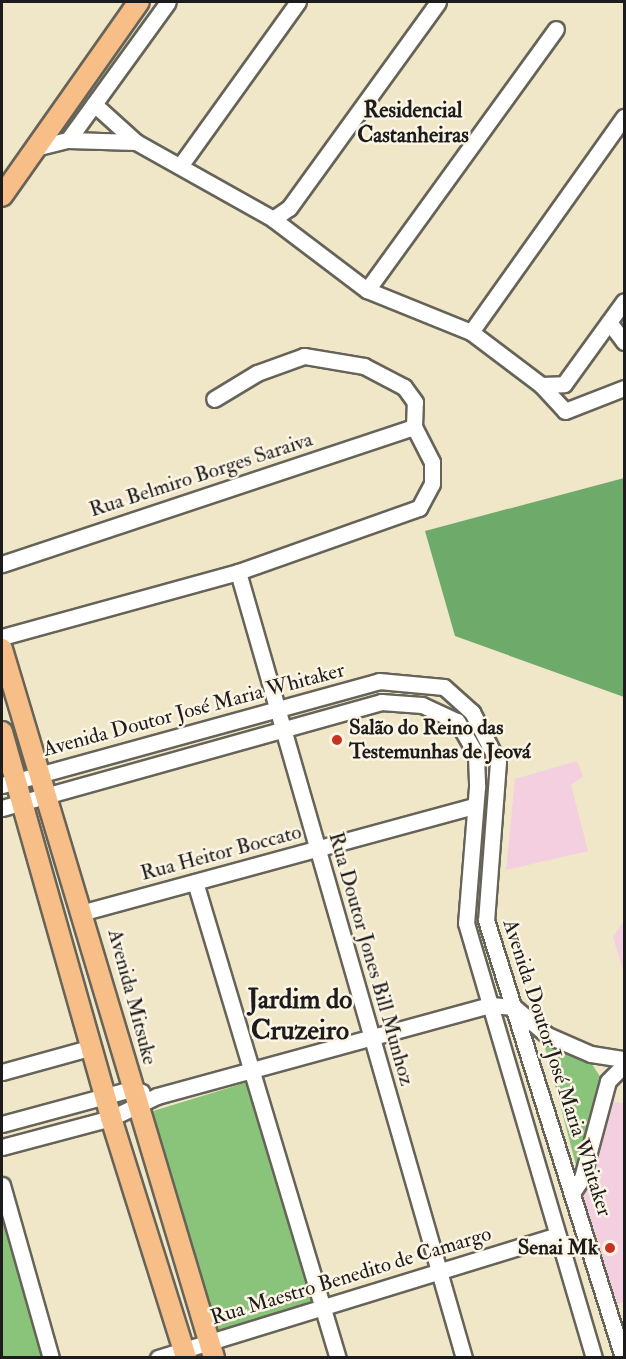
<!DOCTYPE html>
<html>
<head>
<meta charset="utf-8">
<style>
  body { margin:0 }
  #map { position:relative; width:626px; height:1359px; overflow:hidden; background:#f0e6c8; font-family:"IM FELL Double Pica",serif }
  div>[style] { position:absolute }
  [style*='--x'] { left:calc(var(--x)*1px); top:calc(var(--y)*1px); width:calc(var(--w)*1px); rotate:calc(var(--a)*1deg) }
  .built>* { inset:0; background:#f3cfe0 }
  .green>* { inset:0; background:#89c47a; transform-origin:0 0 }
  .forest>* { inset:0; background:#6eaa6a }
  .roads { filter:drop-shadow(2px 0 #666358) drop-shadow(-2px 0 #666358) drop-shadow(0 2px #666358) drop-shadow(0 -2px #666358) }
  .minor>* { height:15px; margin:-7.5px; padding:0 7.5px; transform-origin:7.5px; border-radius:7.5px; background:#fff }
  .major>* { height:20px; margin:-10px; padding:0 10px; transform-origin:10px; border-radius:10px; background:#f7be88 }
  .dots>* { width:16px; height:16px; translate:-50% -50%; box-sizing:border-box; border:3px solid #fcf5e5; border-radius:50% }
  span { translate:-50% -50%; white-space:nowrap; text-align:center; line-height:1.15; -webkit-text-stroke:5px #fcf5e5; paint-order:stroke }
  .street-label { font-size:21px; color:#1c1c1c }
  .poi-label { font-size:21px; color:#1c1c1c; font-weight:700 }
  .left { translate:0 -50%; text-align:left }
  .right { translate:-100% -50%; text-align:right }
  .neighbourhood-label { font-size:22px; color:#1c1c1c; font-weight:700 }
  .district-label { font-size:27px; color:#1c1c1c; font-weight:700 }
  .frame { position:absolute; inset:0; border:3px solid #1c1c1c; pointer-events:none }
</style>
</head>
<body>
<div id="map">
  <div class="built">
    <i style="clip-path:polygon(577px 761px,583px 777px,571px 785px,588px 851px,506px 870px,515px 779px)"></i>
    <i style="clip-path:polygon(624px 921px,624px 973px,613px 937px)"></i>
    <i style="clip-path:polygon(606px 1101px,624px 1103px,624px 1302px,613px 1305px,581px 1194px)"></i>
  </div>
  <div class="green">
    <i style="clip-path:polygon(542px 1036px,588px 1058px,603px 1081px,577px 1169px)"></i>
    <i style="left:248px;top:1082px;width:230px;height:107px;rotate:73deg"></i>
    <i style="clip-path:polygon(2px 1216px,43px 1357px,2px 1357px)"></i>
  </div>
  <div class="forest">
    <i style="clip-path:polygon(624px 478px,624px 697px,455px 636px,425px 531px)"></i>
  </div>
  <div class="roads">
    <div class="minor">
      <i style="--x:94;--y:104;--w:57;--a:42.1"></i>
      <i style="--x:136;--y:142;--w:157;--a:29.3"></i>
      <i style="--x:273;--y:219;--w:118;--a:37.1"></i>
      <i style="--x:367;--y:290;--w:112;--a:22"></i>
      <i style="--x:471;--y:332;--w:88;--a:37.1"></i>
      <i style="--x:541;--y:385;--w:23;--a:-2"></i>
      <i style="--x:564;--y:384;--w:102;--a:-54.1"></i>
      <i style="--x:68;--y:140;--w:68;--a:1.7"></i>
      <i style="--x:39;--y:147;--w:30;--a:-14"></i>
      <i style="--x:68;--y:140;--w:170;--a:-54.1"></i>
      <i style="--x:180;--y:166;--w:202;--a:-54.3"></i>
      <i style="--x:273;--y:219;--w:19;--a:-35"></i>
      <i style="--x:289;--y:208;--w:254;--a:-54.1"></i>
      <i style="--x:367;--y:290;--w:322;--a:-54.1"></i>
      <i style="--x:609;--y:322;--w:25;--a:53"></i>
      <i style="--x:471;--y:332;--w:264;--a:-54.6"></i>
      <i style="--x:541;--y:385;--w:35;--a:47"></i>
      <i style="--x:565;--y:411;--w:63;--a:-21.3"></i>
      <i style="--x:2;--y:564;--w:434;--a:-18.4"></i>
      <i style="--x:238;--y:572;--w:818;--a:73.96"></i>
      <i style="--x:2;--y:637;--w:245;--a:-15.4"></i>
      <i style="--x:238;--y:572;--w:192;--a:-19.5"></i>
      <i style="--x:419;--y:508;--w:27;--a:-62"></i>
      <i style="--x:432;--y:484;--w:22;--a:-90"></i>
      <i style="--x:432;--y:462;--w:39;--a:-117"></i>
      <i style="--x:414;--y:427;--w:25;--a:-88"></i>
      <i style="--x:415;--y:402;--w:19;--a:-126"></i>
      <i style="--x:404;--y:387;--w:45;--a:-152.3"></i>
      <i style="--x:364;--y:366;--w:61;--a:-170.5"></i>
      <i style="--x:304;--y:356;--w:50;--a:160.1"></i>
      <i style="--x:257;--y:373;--w:50;--a:148.8"></i>
      <i style="--x:2;--y:785;--w:391;--a:-15.4"></i>
      <i style="--x:379;--y:681;--w:65;--a:5.3"></i>
      <i style="--x:444;--y:687;--w:38;--a:42"></i>
      <i style="--x:472;--y:712;--w:56;--a:62.5"></i>
      <i style="--x:498;--y:762;--w:158;--a:94.3"></i>
      <i style="--x:486;--y:920;--w:459;--a:72.6"></i>
      <i style="--x:2;--y:808;--w:394;--a:-15.6"></i>
      <i style="--x:381;--y:702;--w:41;--a:4.2"></i>
      <i style="--x:422;--y:705;--w:38;--a:25"></i>
      <i style="--x:457;--y:721;--w:38;--a:60"></i>
      <i style="--x:476;--y:754;--w:33;--a:88"></i>
      <i style="--x:477;--y:787;--w:136;--a:94.6"></i>
      <i style="--x:466;--y:923;--w:453;--a:73.6"></i>
      <i style="--x:195;--y:882;--w:497;--a:73.3"></i>
      <i style="--x:84;--y:912;--w:405;--a:-15.2"></i>
      <i style="--x:2;--y:1072;--w:94;--a:-15.4"></i>
      <i style="--x:2;--y:1124;--w:135;--a:-15.1"></i>
      <i style="--x:132;--y:1089;--w:10;--a:17"></i>
      <i style="--x:2;--y:1147;--w:113;--a:-14.9"></i>
      <i style="--x:111;--y:1118;--w:51;--a:-25.6"></i>
      <i style="--x:157;--y:1096;--w:345;--a:-15.3"></i>
      <i style="--x:490;--y:1005;--w:24;--a:5"></i>
      <i style="--x:514;--y:1007;--w:43;--a:40.3"></i>
      <i style="--x:547;--y:1035;--w:48;--a:23.4"></i>
      <i style="--x:591;--y:1054;--w:33;--a:9"></i>
      <i style="--x:2;--y:1185;--w:180;--a:74.2"></i>
      <i style="--x:574;--y:1190;--w:14;--a:-56"></i>
      <i style="--x:582;--y:1178;--w:100;--a:-75"></i>
      <i style="--x:608;--y:1081;--w:23;--a:-45"></i>
      <i style="--x:158;--y:1358;--w:418;--a:-17.1"></i>
    </div>
    <div class="major">
      <i style="--x:2;--y:196;--w:237;--a:-54.8"></i>
      <i style="--x:2;--y:649;--w:740;--a:73.35"></i>
      <i style="--x:2;--y:732;--w:401;--a:74.2"></i>
      <i style="--x:111;--y:1118;--w:251;--a:72.6"></i>
    </div>
  </div>
  <div class="dots">
    <i style="left:337px;top:740px;background:#c8321e"></i>
    <i style="left:610px;top:1248px;background:#c8321e"></i>
  </div>
  <div class="street-label">
    <span style="left:201px;top:475px;rotate:-18deg">Rua Belmiro Borges Saraiva</span>
    <span style="left:194px;top:710px;rotate:-15deg">Avenida Doutor José Maria Whitaker</span>
    <span style="left:221px;top:853px;rotate:-15deg">Rua Heitor Boccato</span>
    <span style="left:371px;top:959px;rotate:74deg">Rua Doutor Jones Bill Munhoz</span>
    <span style="left:132px;top:997px;rotate:75deg">Avenida Mitsuke</span>
    <span style="left:557px;top:1068px;rotate:72deg">Avenida Doutor José Maria Whitaker</span>
    <span style="left:351px;top:1276px;rotate:-17deg">Rua Maestro Benedito de Camargo</span>
  </div>
  <div class="poi-label">
    <span class="left" style="left:349px;top:740px">Salão do Reino das<br>Testemunhas de Jeová</span>
    <span class="right" style="left:598px;top:1248px">Senai Mk</span>
  </div>
  <div class="neighbourhood-label">
    <span style="left:413px;top:123px">Residencial<br>Castanheiras</span>
  </div>
  <div class="district-label">
    <span style="left:300px;top:1015px">Jardim do<br>Cruzeiro</span>
  </div>
  <div class="frame"></div>
</div>
</body>
</html>
